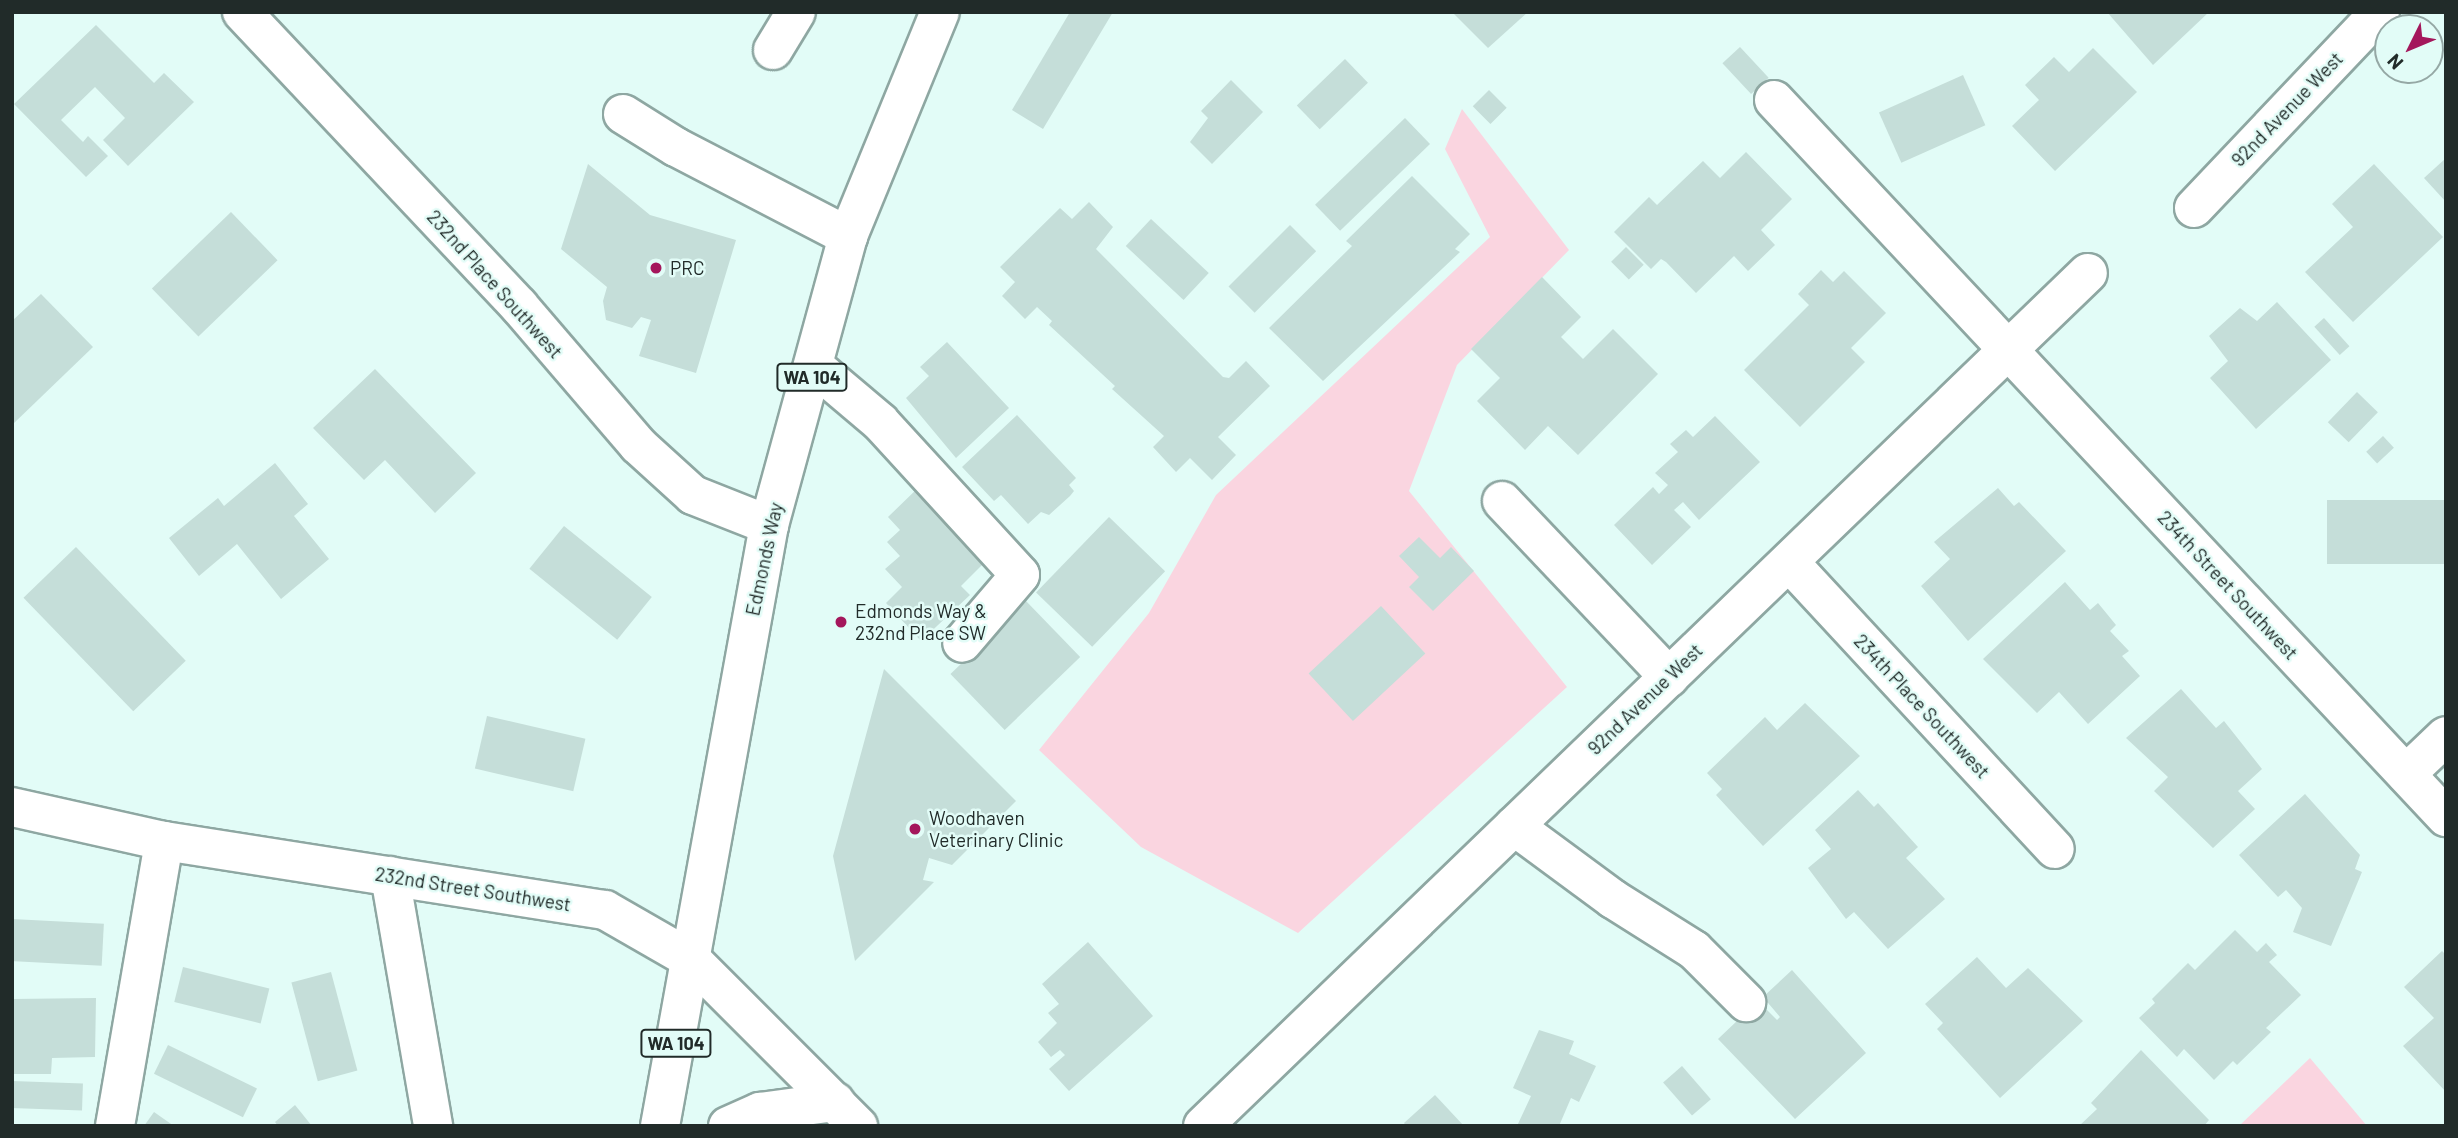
<!DOCTYPE html>
<html>
<head>
<meta charset="utf-8">
<style>
  body { margin:0 }
  #map { position:relative; width:2458px; height:1138px; overflow:hidden; background:#e2fcf7; font-family:Barlow,sans-serif }
  div>[style] { position:absolute }
  [style*='--x'] { left:calc(var(--x)*1px); top:calc(var(--y)*1px); width:calc(var(--w)*1px); rotate:calc(var(--a)*1deg) }
  .green>* { inset:0; background:#fad5e0 }
  .building>* { inset:0; background:#c5ded9; transform-origin:0 0 }
  .roads { filter:drop-shadow(2px 0 #8ea7a2) drop-shadow(-2px 0 #8ea7a2) drop-shadow(0 2px #8ea7a2) drop-shadow(0 -2px #8ea7a2) }
  .minor>* { height:38px; margin:-19px; padding:0 19px; transform-origin:19px; border-radius:19px; background:#fff }
  .major>* { height:38px; margin:-19px; padding:0 19px; transform-origin:19px; border-radius:19px; background:#fff }
  .dots>* { width:19px; height:19px; translate:-50% -50%; box-sizing:border-box; border:4px solid #e2fcf7; border-radius:50% }
  span { translate:-50% -50%; white-space:nowrap; text-align:center; line-height:1.15; -webkit-text-stroke:5px #e2fcf7; paint-order:stroke }
  .shield-label span { padding:2px 5px; background:#e2fcf7; border:2px solid; border-radius:5px; -webkit-text-stroke-width:0 }
  .shield-label { font-size:18px; color:#212b29; font-weight:700 }
  .street-label { font-size:19px; color:#212b29 }
  .poi-label { font-size:19px; color:#212b29 }
  .left { translate:0 -50%; text-align:left }
  .frame { position:absolute; inset:0; border:14px solid #212b29; pointer-events:none }
  .north { position:absolute; left:2374px; top:14px; width:70px; height:70px; box-sizing:border-box; background:#e2fcf7; border:2px solid #95a8a5; border-radius:50%; rotate:227deg; font-size:19px; font-weight:700; line-height:28px; text-align:center; color:#212b29 }
  .north::after { content:''; display:block; margin:auto; width:24px; height:32px; background:#a4175c; clip-path:polygon(50% 0,100% 100%,50% 72%,0 100%) }
</style>
</head>
<body>
<div id="map">
  <div class="green">
    <i style="clip-path:polygon(1462px 109px,1569px 250px,1457px 365px,1409px 491px,1567px 687px,1298px 933px,1141px 847px,1039px 750px,1149px 613px,1216px 495px,1490px 237px,1445px 149px)"></i>
    <i style="clip-path:polygon(2310px 1058px,2367px 1126px,2239px 1126px)"></i>
  </div>
  <div class="building">
    <i style="clip-path:polygon(1070px 12px,1113px 12px,1043px 129px,1012px 110px)"></i>
    <i style="clip-path:polygon(1452px 12px,1528px 12px,1488px 48px)"></i>
    <i style="clip-path:polygon(2107px 12px,2209px 12px,2153px 65px)"></i>
    <i style="clip-path:polygon(96px 25px,154px 83px,164px 73px,194px 102px,128px 166px,103px 140px,125px 118px,95px 87px,61px 120px,83px 142px,88px 136px,108px 156px,86px 177px,14px 104px)"></i>
    <i style="left:1740px;top:47px;width:42px;height:24px;rotate:47deg"></i>
    <i style="clip-path:polygon(2093px 48px,2137px 92px,2055px 171px,2012px 126px,2039px 100px,2025px 85px,2054px 57px,2069px 72px)"></i>
    <i style="left:1345px;top:59px;width:33px;height:67px;rotate:46deg"></i>
    <i style="left:1963px;top:75px;width:55px;height:92px;rotate:66deg"></i>
    <i style="clip-path:polygon(1231px 80px,1263px 112px,1212px 164px,1190px 142px,1208px 118px,1201px 111px)"></i>
    <i style="left:1489px;top:90px;width:25px;height:23px;rotate:45deg"></i>
    <i style="left:1405px;top:118px;width:36px;height:125px;rotate:46deg"></i>
    <i style="clip-path:polygon(1746px 152px,1792px 199px,1761px 230px,1775px 245px,1748px 271px,1734px 256px,1696px 293px,1666px 262px,1661px 259px,1651px 269px,1614px 232px,1649px 197px,1657px 205px,1703px 161px,1720px 178px)"></i>
    <i style="clip-path:polygon(2446px 158px,2446px 202px,2424px 178px)"></i>
    <i style="clip-path:polygon(588px 164px,650px 215px,736px 240px,696px 373px,639px 356px,651px 320px,641px 317px,632px 328px,606px 320px,603px 301px,607px 287px,561px 249px)"></i>
    <i style="clip-path:polygon(2374px 164px,2443px 237px,2353px 322px,2305px 272px,2353px 227px,2332px 204px)"></i>
    <i style="clip-path:polygon(1412px 176px,1470px 234px,1455px 249px,1460px 252px,1323px 381px,1269px 328px,1352px 246px,1346px 241px)"></i>
    <i style="clip-path:polygon(1089px 202px,1113px 227px,1096px 249px,1223px 377px,1229px 378px,1246px 361px,1270px 386px,1218px 437px,1236px 455px,1212px 480px,1190px 458px,1176px 472px,1153px 447px,1164px 436px,1112px 389px,1115px 386px,1049px 325px,1052px 321px,1037px 307px,1025px 319px,1002px 296px,1015px 282px,1000px 267px,1060px 208px,1072px 219px)"></i>
    <i style="left:231px;top:212px;width:67px;height:110px;rotate:46deg"></i>
    <i style="left:1151px;top:219px;width:79px;height:37px;rotate:43deg"></i>
    <i style="left:1290px;top:225px;width:37px;height:87px;rotate:45deg"></i>
    <i style="left:1626px;top:247px;width:25px;height:21px;rotate:45deg"></i>
    <i style="clip-path:polygon(1821px 270px,1833px 282px,1844px 271px,1886px 313px,1851px 348px,1865px 362px,1800px 427px,1744px 370px,1809px 305px,1798px 294px)"></i>
    <i style="clip-path:polygon(1542px 277px,1581px 317px,1561px 337px,1583px 359px,1613px 329px,1658px 374px,1578px 455px,1548px 426px,1525px 450px,1477px 401px,1500px 378px,1471px 349px)"></i>
    <i style="clip-path:polygon(41px 294px,93px 347px,12px 425px,12px 321px)"></i>
    <i style="clip-path:polygon(2277px 302px,2331px 360px,2256px 429px,2210px 378px,2228px 361px,2209px 336px,2240px 308px,2257px 321px)"></i>
    <i style="left:2324px;top:318px;width:38px;height:13px;rotate:48deg"></i>
    <i style="clip-path:polygon(947px 342px,1009px 408px,956px 458px,906px 398px,929px 376px,920px 367px)"></i>
    <i style="clip-path:polygon(375px 369px,476px 473px,435px 513px,385px 460px,364px 480px,313px 428px)"></i>
    <i style="left:2357px;top:392px;width:29px;height:42px;rotate:44deg"></i>
    <i style="clip-path:polygon(1017px 415px,1076px 478px,1069px 485px,1074px 491px,1070px 496px,1049px 515px,1041px 512px,1028px 524px,1001px 495px,994px 501px,962px 467px)"></i>
    <i style="clip-path:polygon(1715px 416px,1760px 462px,1699px 520px,1683px 502px,1674px 510px,1691px 527px,1652px 565px,1614px 525px,1653px 487px,1659px 494px,1668px 485px,1655px 473px,1678px 452px,1670px 444px,1686px 430px,1693px 437px)"></i>
    <i style="left:2383px;top:436px;width:16px;height:23px;rotate:47deg"></i>
    <i style="clip-path:polygon(275px 463px,308px 504px,294px 516px,329px 559px,281px 599px,237px 544px,199px 576px,169px 538px,218px 498px,224px 506px)"></i>
    <i style="clip-path:polygon(920px 486px,966px 534px,959px 540px,982px 565px,961px 586px,970px 595px,921px 641px,886px 603px,902px 587px,885px 569px,900px 556px,887px 542px,900px 530px,888px 517px)"></i>
    <i style="clip-path:polygon(1998px 488px,2014px 506px,2019px 502px,2066px 551px,1968px 641px,1921px 586px,1950px 559px,1934px 542px)"></i>
    <i style="left:2446px;top:500px;width:64px;height:119px;rotate:90deg"></i>
    <i style="left:1109px;top:517px;width:78px;height:105px;rotate:44deg"></i>
    <i style="left:564px;top:526px;width:113px;height:55px;rotate:39deg"></i>
    <i style="clip-path:polygon(1419px 537px,1440px 558px,1451px 547px,1474px 571px,1433px 611px,1409px 587px,1419px 577px,1399px 556px)"></i>
    <i style="left:76px;top:547px;width:158px;height:73px;rotate:46deg"></i>
    <i style="clip-path:polygon(2065px 582px,2090px 610px,2098px 603px,2116px 625px,2110px 631px,2129px 651px,2122px 656px,2140px 676px,2088px 724px,2059px 692px,2037px 713px,1983px 659px)"></i>
    <i style="left:1026px;top:601px;width:78px;height:105px;rotate:46deg"></i>
    <i style="left:1381px;top:606px;width:65px;height:99px;rotate:47deg"></i>
    <i style="clip-path:polygon(884px 669px,1016px 801px,952px 865px,929px 858px,923px 880px,934px 882px,855px 961px,833px 856px)"></i>
    <i style="clip-path:polygon(2181px 689px,2216px 728px,2224px 721px,2262px 769px,2238px 791px,2255px 809px,2213px 848px,2154px 791px,2168px 777px,2126px 738px)"></i>
    <i style="clip-path:polygon(1805px 703px,1860px 756px,1763px 846px,1716px 795px,1722px 789px,1707px 773px,1765px 717px,1777px 730px)"></i>
    <i style="left:487px;top:716px;width:101px;height:54px;rotate:13deg"></i>
    <i style="clip-path:polygon(1858px 790px,1874px 807px,1878px 803px,1918px 847px,1906px 858px,1945px 899px,1888px 949px,1854px 912px,1846px 919px,1808px 868px,1831px 849px,1815px 830px)"></i>
    <i style="clip-path:polygon(2305px 794px,2360px 855px,2355px 869px,2362px 872px,2331px 946px,2293px 932px,2302px 908px,2286px 890px,2278px 897px,2239px 855px)"></i>
    <i style="left:12px;top:919px;width:92px;height:42px;rotate:3deg"></i>
    <i style="clip-path:polygon(2235px 930px,2257px 952px,2266px 943px,2277px 955px,2269px 962px,2301px 995px,2266px 1028px,2271px 1032px,2237px 1065px,2233px 1061px,2214px 1080px,2184px 1049px,2177px 1057px,2139px 1018px,2155px 1003px,2152px 999px,2188px 963px,2195px 970px)"></i>
    <i style="clip-path:polygon(1088px 942px,1153px 1016px,1069px 1091px,1049px 1069px,1065px 1055px,1060px 1050px,1051px 1057px,1038px 1042px,1057px 1023px,1048px 1013px,1059px 1004px,1042px 984px)"></i>
    <i style="clip-path:polygon(2442px 951px,2446px 955px,2446px 1092px,2403px 1046px,2434px 1018px,2404px 987px)"></i>
    <i style="clip-path:polygon(1977px 957px,2006px 988px,2028px 968px,2083px 1021px,2000px 1098px,1937px 1029px,1943px 1023px,1925px 1004px)"></i>
    <i style="left:183px;top:967px;width:89px;height:36px;rotate:14deg"></i>
    <i style="clip-path:polygon(1792px 970px,1866px 1053px,1795px 1119px,1718px 1039px,1758px 1001px,1777px 1020px,1780px 1017px,1763px 997px)"></i>
    <i style="left:331px;top:972px;width:102px;height:41px;rotate:75deg"></i>
    <i style="clip-path:polygon(96px 998px,95px 1057px,52px 1058px,51px 1074px,12px 1074px,12px 999px)"></i>
    <i style="clip-path:polygon(1539px 1030px,1574px 1041px,1569px 1054px,1596px 1066px,1579px 1102px,1571px 1098px,1559px 1126px,1517px 1126px,1531px 1096px,1513px 1088px)"></i>
    <i style="left:168px;top:1045px;width:99px;height:32px;rotate:26deg"></i>
    <i style="clip-path:polygon(2141px 1050px,2209px 1120px,2204px 1126px,2079px 1126px,2097px 1109px,2091px 1103px)"></i>
    <i style="left:1682px;top:1066px;width:44px;height:25px;rotate:49deg"></i>
    <i style="left:12px;top:1081px;width:71px;height:27px;rotate:2deg"></i>
    <i style="clip-path:polygon(1435px 1095px,1464px 1126px,1406px 1126px,1404px 1123px)"></i>
    <i style="clip-path:polygon(295px 1105px,312px 1126px,278px 1126px,275px 1122px)"></i>
    <i style="clip-path:polygon(154px 1112px,174px 1126px,144px 1126px)"></i>
  </div>
  <div class="roads">
    <div class="minor">
      <i style="--x:242;--y:12;--w:404;--a:46.7"></i>
      <i style="--x:519;--y:306;--w:183;--a:49.4"></i>
      <i style="--x:638;--y:445;--w:74;--a:42.3"></i>
      <i style="--x:693;--y:495;--w:82;--a:21.5"></i>
      <i style="--x:773;--y:50;--w:44;--a:-58.8"></i>
      <i style="--x:1774;--y:100;--w:983;--a:46.86"></i>
      <i style="--x:623;--y:114;--w:62;--a:31.9"></i>
      <i style="--x:676;--y:147;--w:194;--a:27.4"></i>
      <i style="--x:2194;--y:208;--w:270;--a:-46.5"></i>
      <i style="--x:815;--y:367;--w:85;--a:40.2"></i>
      <i style="--x:880;--y:422;--w:207;--a:47.5"></i>
      <i style="--x:1020;--y:575;--w:89;--a:130.5"></i>
      <i style="--x:1502;--y:501;--w:243;--a:46.5"></i>
      <i style="--x:1789;--y:562;--w:391;--a:47.2"></i>
      <i style="--x:2406;--y:774;--w:55;--a:-43.5"></i>
      <i style="--x:12;--y:807;--w:156;--a:12.6"></i>
      <i style="--x:164;--y:841;--w:446;--a:8.9"></i>
      <i style="--x:605;--y:910;--w:100;--a:29.9"></i>
      <i style="--x:692;--y:960;--w:235;--a:45"></i>
      <i style="--x:1514;--y:826;--w:123;--a:36.4"></i>
      <i style="--x:1613;--y:899;--w:96;--a:32.2"></i>
      <i style="--x:1694;--y:950;--w:74;--a:45"></i>
      <i style="--x:390;--y:876;--w:254;--a:80.2"></i>
      <i style="--x:115;--y:1126;--w:289;--a:-80.2"></i>
      <i style="--x:1203;--y:1126;--w:1229;--a:-43.95"></i>
    </div>
    <div class="major">
      <i style="--x:660;--y:1126;--w:611;--a:-79.72"></i>
      <i style="--x:769;--y:525;--w:300;--a:-74.7"></i>
      <i style="--x:848;--y:236;--w:242;--a:-67.7"></i>
      <i style="--x:728;--y:1126;--w:35;--a:-24"></i>
      <i style="--x:760;--y:1112;--w:76;--a:-7.6"></i>
    </div>
  </div>
  <div class="dots">
    <i style="left:656px;top:268px;background:#a4175c"></i>
    <i style="left:841px;top:622px;background:#a4175c"></i>
    <i style="left:915px;top:829px;background:#a4175c"></i>
  </div>
  <div class="shield-label">
    <span style="left:812px;top:377px">WA 104</span>
    <span style="left:676px;top:1043px">WA 104</span>
  </div>
  <div class="street-label">
    <span style="left:2287px;top:109px;rotate:-46deg">92nd Avenue West</span>
    <span style="left:495px;top:284px;rotate:48deg">232nd Place Southwest</span>
    <span style="left:764px;top:559px;rotate:-78deg">Edmonds Way</span>
    <span style="left:2228px;top:585px;rotate:47deg">234th Street Southwest</span>
    <span style="left:1645px;top:699px;rotate:-44deg">92nd Avenue West</span>
    <span style="left:1922px;top:706px;rotate:47deg">234th Place Southwest</span>
    <span style="left:473px;top:889px;rotate:9deg">232nd Street Southwest</span>
  </div>
  <div class="poi-label">
    <span class="left" style="left:670px;top:268px">PRC</span>
    <span class="left" style="left:855px;top:622px">Edmonds Way &amp;<br>232nd Place SW</span>
    <span class="left" style="left:929px;top:829px">Woodhaven<br>Veterinary Clinic</span>
  </div>
  <div class="frame"></div>
  <div class="north">N</div>
</div>
</body>
</html>
